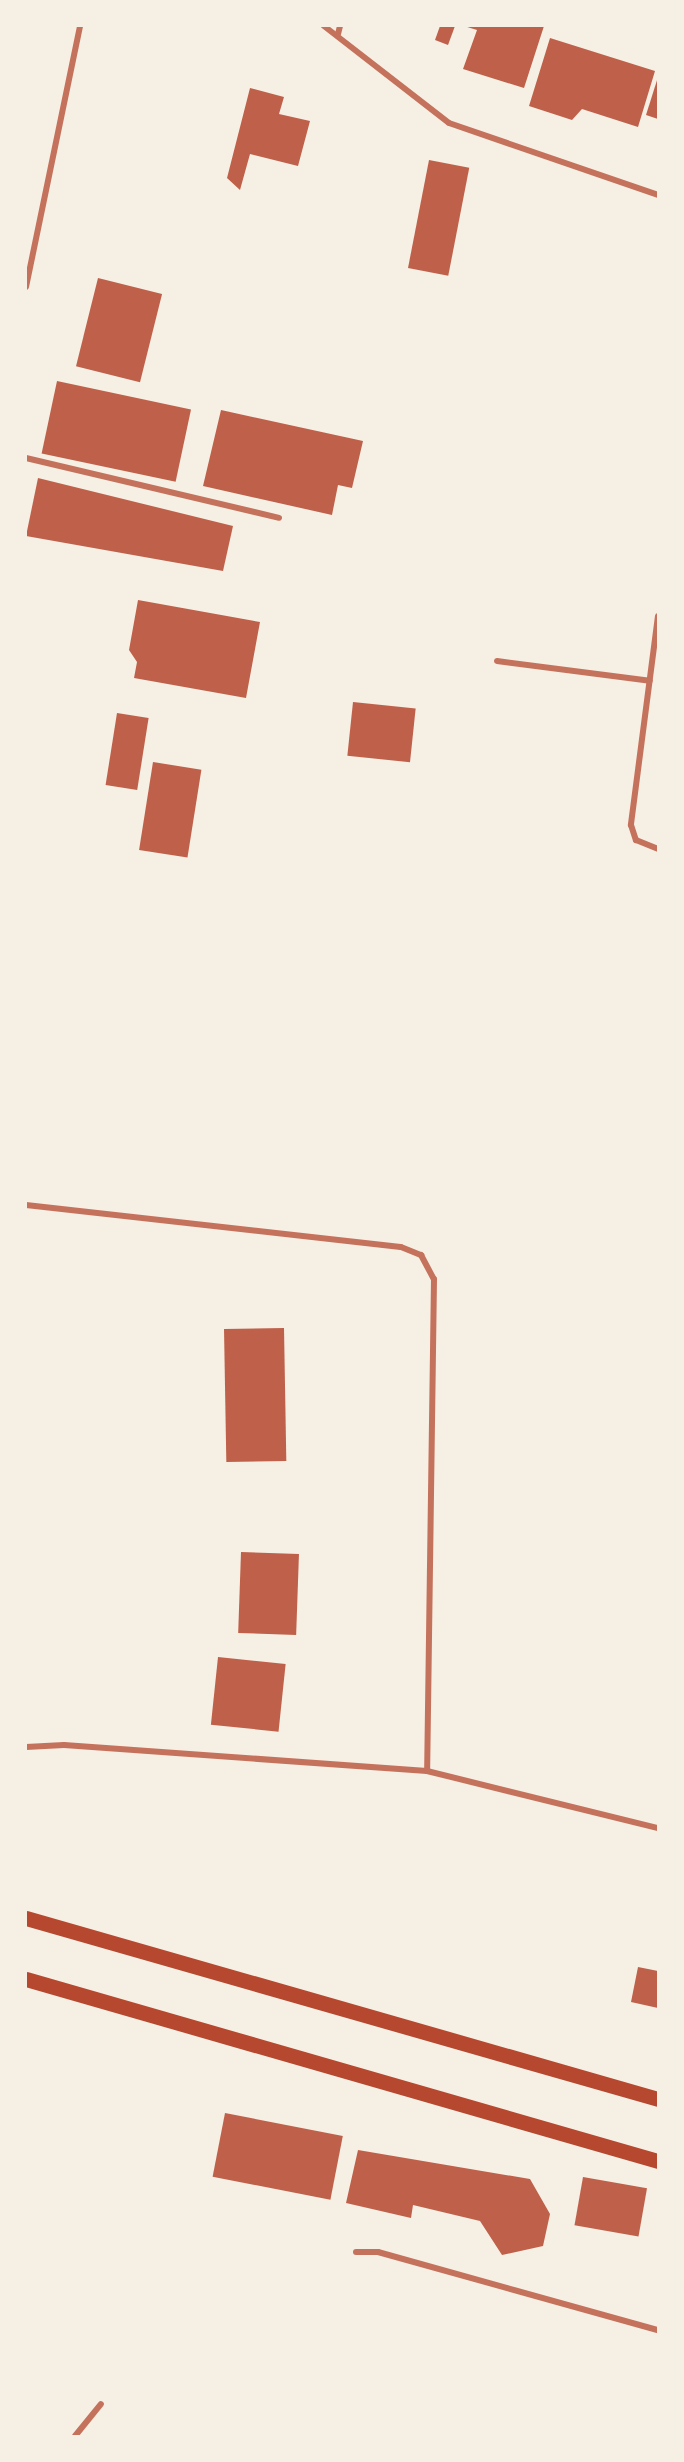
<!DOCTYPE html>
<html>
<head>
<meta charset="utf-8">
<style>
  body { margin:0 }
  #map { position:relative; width:684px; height:2462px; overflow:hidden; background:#f6efe4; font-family:"Exo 2",sans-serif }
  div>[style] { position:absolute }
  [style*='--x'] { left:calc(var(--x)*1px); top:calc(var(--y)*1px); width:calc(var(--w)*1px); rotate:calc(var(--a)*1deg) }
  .building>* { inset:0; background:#bf614a; transform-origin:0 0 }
  .minor>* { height:6px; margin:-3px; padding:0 3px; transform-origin:3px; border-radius:3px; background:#c5725c }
  .primary>* { height:15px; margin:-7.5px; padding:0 7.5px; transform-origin:7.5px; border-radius:7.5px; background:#b5482f }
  span { translate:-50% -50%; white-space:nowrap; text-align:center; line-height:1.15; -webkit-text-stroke:4.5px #f6efe4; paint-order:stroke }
  .frame { position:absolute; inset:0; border:27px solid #f6efe4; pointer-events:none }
</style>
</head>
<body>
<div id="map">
  <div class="building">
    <i style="clip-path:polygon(440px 26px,455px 26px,448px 45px,435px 40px)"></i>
    <i style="clip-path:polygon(464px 26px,544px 26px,524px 88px,463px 69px,477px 30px)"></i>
    <i style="clip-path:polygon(550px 38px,655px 71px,638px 127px,582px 109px,572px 120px,529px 106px)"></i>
    <i style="clip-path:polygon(658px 77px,658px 119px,646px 115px)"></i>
    <i style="clip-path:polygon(250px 88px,284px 97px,279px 114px,310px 121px,298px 166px,250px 154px,240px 190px,227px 178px)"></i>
    <i style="left:429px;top:160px;width:41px;height:110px;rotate:11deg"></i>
    <i style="left:98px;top:278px;width:66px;height:91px;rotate:14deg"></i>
    <i style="left:57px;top:381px;width:137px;height:74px;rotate:12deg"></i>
    <i style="clip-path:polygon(221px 410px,363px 441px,352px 488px,338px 485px,332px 515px,203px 486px)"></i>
    <i style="clip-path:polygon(38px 478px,233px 526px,223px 571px,26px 536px)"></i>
    <i style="clip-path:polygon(138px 600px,260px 622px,246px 698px,134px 678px,137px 662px,129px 650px)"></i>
    <i style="left:353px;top:702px;width:63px;height:54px;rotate:6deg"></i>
    <i style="left:117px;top:713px;width:32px;height:73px;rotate:9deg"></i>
    <i style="left:153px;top:762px;width:49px;height:89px;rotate:9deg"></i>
    <i style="left:284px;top:1328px;width:133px;height:60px;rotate:89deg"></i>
    <i style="left:241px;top:1552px;width:58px;height:81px;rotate:2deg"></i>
    <i style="left:218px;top:1657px;width:68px;height:68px;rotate:6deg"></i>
    <i style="clip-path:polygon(638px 1967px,658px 1971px,658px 2008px,631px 2002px)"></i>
    <i style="left:225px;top:2113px;width:120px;height:65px;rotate:11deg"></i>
    <i style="clip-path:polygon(358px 2150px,530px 2179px,550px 2214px,543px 2246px,502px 2255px,480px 2221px,413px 2205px,411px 2218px,346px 2203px)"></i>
    <i style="left:583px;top:2177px;width:65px;height:49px;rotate:10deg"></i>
  </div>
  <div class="minor">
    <i style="--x:324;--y:26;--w:158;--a:37.8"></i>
    <i style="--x:449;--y:123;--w:221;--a:19"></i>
    <i style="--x:338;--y:34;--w:8;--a:-76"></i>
    <i style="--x:26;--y:287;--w:267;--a:-78.3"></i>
    <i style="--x:26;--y:458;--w:260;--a:13.3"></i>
    <i style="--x:658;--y:616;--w:211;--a:97.4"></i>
    <i style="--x:631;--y:825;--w:16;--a:72"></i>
    <i style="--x:636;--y:840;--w:24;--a:22"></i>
    <i style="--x:497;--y:661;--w:154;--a:7.4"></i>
    <i style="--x:26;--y:1205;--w:377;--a:6.4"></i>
    <i style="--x:401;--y:1247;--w:22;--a:22"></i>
    <i style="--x:421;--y:1255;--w:27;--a:62"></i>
    <i style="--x:434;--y:1279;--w:492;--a:90.8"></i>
    <i style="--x:26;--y:1747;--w:38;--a:-3"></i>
    <i style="--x:64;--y:1745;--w:364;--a:4.1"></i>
    <i style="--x:427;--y:1771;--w:238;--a:13.9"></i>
    <i style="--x:356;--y:2252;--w:22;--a:0"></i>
    <i style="--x:378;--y:2252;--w:291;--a:15.6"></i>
    <i style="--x:75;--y:2436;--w:41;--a:-50.9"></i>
  </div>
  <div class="primary">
    <i style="--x:26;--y:1918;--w:657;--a:15.98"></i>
    <i style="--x:26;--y:1979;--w:658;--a:16.07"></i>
  </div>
  <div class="frame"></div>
</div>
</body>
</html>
